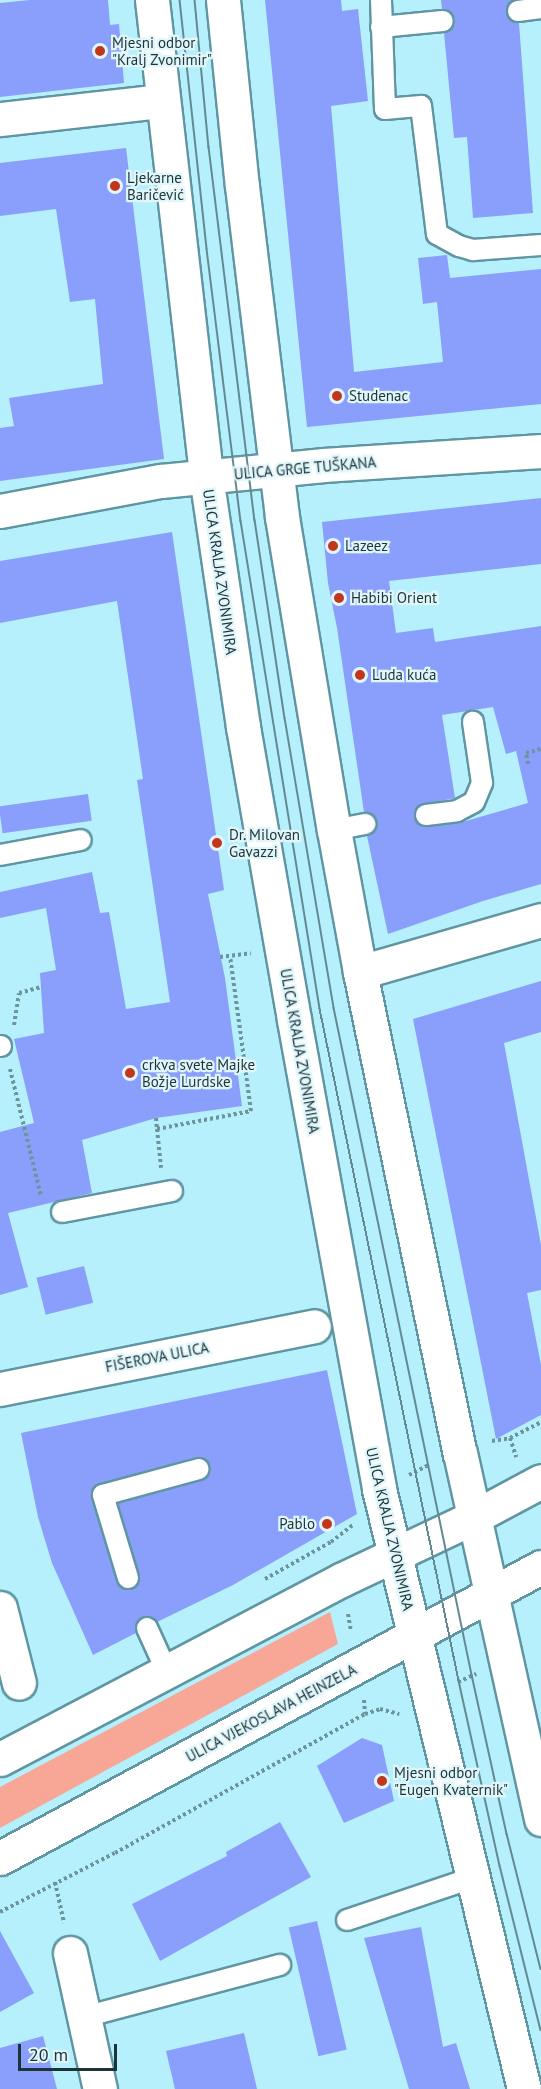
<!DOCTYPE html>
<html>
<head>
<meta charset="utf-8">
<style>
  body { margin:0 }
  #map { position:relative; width:541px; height:2089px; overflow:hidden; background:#b6f0fc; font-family:"PT Sans",sans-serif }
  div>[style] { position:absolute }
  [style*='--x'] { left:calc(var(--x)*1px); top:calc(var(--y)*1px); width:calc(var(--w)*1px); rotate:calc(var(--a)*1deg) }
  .green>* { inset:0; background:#f8a695 }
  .building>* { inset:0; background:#899ffb; transform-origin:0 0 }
  .path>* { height:4px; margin-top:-2px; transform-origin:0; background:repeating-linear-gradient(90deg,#6b949d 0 3px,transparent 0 6px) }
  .roads { filter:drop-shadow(2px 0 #5f96a1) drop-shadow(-2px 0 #5f96a1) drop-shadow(0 2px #5f96a1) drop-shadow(0 -2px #5f96a1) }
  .lane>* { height:20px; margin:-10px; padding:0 10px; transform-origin:10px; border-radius:10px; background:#fff }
  .street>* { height:33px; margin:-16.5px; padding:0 16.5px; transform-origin:16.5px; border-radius:16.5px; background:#fff }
  .secondary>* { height:33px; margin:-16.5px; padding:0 16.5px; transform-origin:16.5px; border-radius:16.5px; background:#fff }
  .tram>* { height:1.5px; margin:-0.75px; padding:0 0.75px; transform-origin:0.75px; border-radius:0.75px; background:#638a92 }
  .dots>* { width:16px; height:16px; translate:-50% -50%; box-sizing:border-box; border:3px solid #e0f6fb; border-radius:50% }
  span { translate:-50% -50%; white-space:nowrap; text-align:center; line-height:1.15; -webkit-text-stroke:4.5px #e0f6fb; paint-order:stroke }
  .poi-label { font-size:15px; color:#1c3338 }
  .left { translate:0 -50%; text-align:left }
  .right { translate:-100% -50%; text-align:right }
  .street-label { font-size:15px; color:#1c3338 }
  .scale { position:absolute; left:18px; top:2044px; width:99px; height:27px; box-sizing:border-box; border:3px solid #1c3338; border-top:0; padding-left:8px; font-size:18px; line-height:21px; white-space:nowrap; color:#1c3338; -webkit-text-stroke:4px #e0f6fb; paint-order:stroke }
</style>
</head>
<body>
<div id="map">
  <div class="green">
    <i style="clip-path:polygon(330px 1612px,338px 1644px,0 1828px,0 1787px)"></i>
  </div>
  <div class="building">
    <i style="clip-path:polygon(30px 0,108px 0,110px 25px,119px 24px,124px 83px,0 97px,0 3px)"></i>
    <i style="clip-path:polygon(265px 0,341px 0,342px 11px,358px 9px,368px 101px,331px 106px,354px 372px,443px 362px,437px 302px,423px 304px,418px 258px,447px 255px,450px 278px,541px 269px,541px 404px,307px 427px)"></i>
    <i style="clip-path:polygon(441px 0,514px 0,507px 6px,506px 12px,509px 19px,519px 23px,533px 213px,473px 218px,467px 137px,454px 138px,444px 33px,454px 26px,455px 19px,448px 10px,442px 9px)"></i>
    <i style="clip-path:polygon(126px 148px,164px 459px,0 481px,0 428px,14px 426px,9px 398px,103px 384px,95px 299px,70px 302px,56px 209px,0 216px,0 163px)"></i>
    <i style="clip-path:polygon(evenodd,541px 498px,541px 564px,389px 581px,396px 633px,433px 628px,435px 642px,541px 626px,541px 884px,483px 901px,388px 934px,367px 836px,373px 833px,377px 822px,374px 816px,364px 812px,337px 628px,328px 583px,322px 522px,541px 498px,493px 707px,506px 754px,516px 751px,528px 803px,459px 823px,421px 826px,414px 816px,418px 806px,455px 798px,442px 715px,493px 707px)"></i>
    <i style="clip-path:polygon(172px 532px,224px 890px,208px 894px,225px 978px,242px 1106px,156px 1118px,82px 1140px,92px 1193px,8px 1213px,28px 1287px,0 1295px,0 1132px,34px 1123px,14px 1039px,44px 1033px,40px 973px,56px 970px,46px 908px,0 918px,0 892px,92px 872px,100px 913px,109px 912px,126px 1009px,170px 1002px,137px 780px,143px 779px,117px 601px,0 623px,0 561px)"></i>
    <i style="left:88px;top:794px;width:27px;height:90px;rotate:82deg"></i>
    <i style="clip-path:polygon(541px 981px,541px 1032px,504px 1043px,541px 1245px,541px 1290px,527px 1293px,541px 1365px,541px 1415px,496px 1439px,413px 1019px)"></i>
    <i style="left:84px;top:1266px;width:38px;height:49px;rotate:76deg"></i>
    <i style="clip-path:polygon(evenodd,327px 1370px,357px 1514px,233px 1585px,157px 1622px,149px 1616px,142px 1617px,135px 1626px,136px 1633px,93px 1655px,52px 1563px,38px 1517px,21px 1433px,327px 1370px,196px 1457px,203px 1458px,210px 1465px,207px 1478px,118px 1503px,140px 1580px,132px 1589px,120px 1587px,92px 1498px,94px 1487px,196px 1457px)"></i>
    <i style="clip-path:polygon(362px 1738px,382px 1745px,394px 1801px,344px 1823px,317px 1766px)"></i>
    <i style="clip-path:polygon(280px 1822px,311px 1877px,160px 1961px,132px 1904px,227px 1856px,226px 1852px)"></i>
    <i style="left:317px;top:1921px;width:132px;height:29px;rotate:77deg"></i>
    <i style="clip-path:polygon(421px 1927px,443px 2047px,456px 2043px,470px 2089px,409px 2089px,364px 1938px)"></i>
    <i style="clip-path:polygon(0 1931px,34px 1993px,0 2012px)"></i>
    <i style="clip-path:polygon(244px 2033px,257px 2089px,175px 2089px,166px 2051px)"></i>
    <i style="clip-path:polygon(43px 2036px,57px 2089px,0 2089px,0 2048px)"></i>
  </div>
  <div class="path">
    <i style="--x:528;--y:764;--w:11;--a:-100"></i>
    <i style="--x:526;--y:753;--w:16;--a:-15"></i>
    <i style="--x:220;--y:957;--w:31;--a:-7"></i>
    <i style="--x:14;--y:1025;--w:32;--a:-81"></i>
    <i style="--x:19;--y:993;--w:24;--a:-15"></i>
    <i style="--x:10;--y:1069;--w:131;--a:76.3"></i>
    <i style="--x:156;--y:1118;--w:11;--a:85"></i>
    <i style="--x:157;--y:1129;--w:96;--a:-10.8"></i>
    <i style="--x:251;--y:1111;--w:156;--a:-97.7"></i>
    <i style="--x:157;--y:1129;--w:39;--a:84"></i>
    <i style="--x:510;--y:1438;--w:20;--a:72"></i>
    <i style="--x:492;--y:1441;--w:18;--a:-9"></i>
    <i style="--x:510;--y:1438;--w:35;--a:-27"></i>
    <i style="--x:409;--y:1475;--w:22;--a:-27"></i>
    <i style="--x:265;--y:1579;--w:76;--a:-29.3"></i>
    <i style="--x:331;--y:1542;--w:28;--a:-38"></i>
    <i style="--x:348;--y:1614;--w:17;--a:80"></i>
    <i style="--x:458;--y:1682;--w:20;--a:-24"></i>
    <i style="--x:364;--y:1700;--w:14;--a:86"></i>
    <i style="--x:55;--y:1882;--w:42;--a:77.6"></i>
    <i style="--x:0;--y:1912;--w:129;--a:-27.2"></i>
    <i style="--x:115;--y:1853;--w:286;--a:-29.1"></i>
    <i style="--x:365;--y:1714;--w:16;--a:-18"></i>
    <i style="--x:380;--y:1709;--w:20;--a:15"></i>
  </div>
  <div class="roads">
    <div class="lane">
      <i style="--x:381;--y:0;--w:109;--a:87.9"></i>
      <i style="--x:385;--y:109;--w:36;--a:-5"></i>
      <i style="--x:421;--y:106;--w:129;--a:82.9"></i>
      <i style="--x:437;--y:234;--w:25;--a:29"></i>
      <i style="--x:459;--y:246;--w:15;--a:16"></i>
      <i style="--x:473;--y:250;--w:68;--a:-4.2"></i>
      <i style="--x:518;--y:11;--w:23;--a:-7"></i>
      <i style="--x:381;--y:27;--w:62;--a:-5.5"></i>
      <i style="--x:426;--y:815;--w:31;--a:-7"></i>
      <i style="--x:457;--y:811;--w:19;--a:-28"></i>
      <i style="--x:474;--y:802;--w:21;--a:-67"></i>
      <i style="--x:482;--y:783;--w:62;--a:-98.4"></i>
      <i style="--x:334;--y:830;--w:32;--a:-11"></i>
      <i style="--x:0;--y:855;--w:82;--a:-10.5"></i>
      <i style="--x:0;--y:1046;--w:1;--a:0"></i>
      <i style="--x:62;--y:1212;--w:112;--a:-10.8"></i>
      <i style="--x:128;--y:1578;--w:87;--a:-106.8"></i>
      <i style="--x:103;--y:1495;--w:99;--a:-15.2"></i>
      <i style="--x:147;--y:1628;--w:48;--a:65.6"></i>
      <i style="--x:347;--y:1920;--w:132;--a:-18.6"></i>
      <i style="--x:84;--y:2017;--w:203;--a:-14.9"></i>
    </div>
    <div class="street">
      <i style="--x:0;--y:119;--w:162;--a:-6.4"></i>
      <i style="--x:0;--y:511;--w:164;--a:-10.6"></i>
      <i style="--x:161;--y:481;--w:164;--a:-5.6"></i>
      <i style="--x:324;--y:465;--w:217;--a:-3.7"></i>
      <i style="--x:360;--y:972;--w:188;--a:-16"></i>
      <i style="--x:0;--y:1389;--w:320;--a:-11.3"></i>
      <i style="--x:0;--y:1608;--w:77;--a:75.8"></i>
      <i style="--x:70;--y:1953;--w:139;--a:77.6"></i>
    </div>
    <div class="secondary">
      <i style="--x:152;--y:0;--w:479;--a:83.5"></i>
      <i style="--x:206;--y:476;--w:254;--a:81.6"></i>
      <i style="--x:243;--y:727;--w:297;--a:80.1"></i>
      <i style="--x:294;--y:1020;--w:477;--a:79.7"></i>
      <i style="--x:379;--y:1489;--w:617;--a:76.41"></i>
      <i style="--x:223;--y:0;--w:187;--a:84.2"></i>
      <i style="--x:242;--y:186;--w:333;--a:83.1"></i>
      <i style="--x:282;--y:517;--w:317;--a:80.6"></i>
      <i style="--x:334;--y:830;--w:144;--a:79.6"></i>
      <i style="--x:360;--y:972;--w:491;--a:78.3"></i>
      <i style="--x:460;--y:1453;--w:375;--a:77.5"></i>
      <i style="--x:0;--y:1759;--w:385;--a:-27.7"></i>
      <i style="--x:341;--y:1580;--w:147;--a:-25.3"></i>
      <i style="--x:474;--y:1517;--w:76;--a:-28.2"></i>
      <i style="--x:0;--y:1858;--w:614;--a:-28.28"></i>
    </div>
  </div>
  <div class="tram">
    <i style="--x:180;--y:0;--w:250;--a:83.8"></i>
    <i style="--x:207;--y:249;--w:274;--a:82.9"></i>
    <i style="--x:241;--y:521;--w:494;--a:80.8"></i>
    <i style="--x:320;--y:1009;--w:686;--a:78.31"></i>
    <i style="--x:459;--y:1681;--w:189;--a:77.5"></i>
    <i style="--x:500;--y:1866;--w:169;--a:76"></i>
    <i style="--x:195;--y:0;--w:148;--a:84.6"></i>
    <i style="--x:209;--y:147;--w:376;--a:83"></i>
    <i style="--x:255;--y:520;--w:200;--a:81.4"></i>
    <i style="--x:285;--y:718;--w:294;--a:80.4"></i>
    <i style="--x:334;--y:1008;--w:681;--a:78.31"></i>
    <i style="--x:472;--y:1675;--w:163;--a:77.6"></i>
    <i style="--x:507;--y:1834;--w:139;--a:75.9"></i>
  </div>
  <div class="dots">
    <i style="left:100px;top:51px;background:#c1361c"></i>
    <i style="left:115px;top:186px;background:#c1361c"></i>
    <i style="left:337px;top:396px;background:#c1361c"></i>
    <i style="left:333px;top:546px;background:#c1361c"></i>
    <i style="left:339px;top:598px;background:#c1361c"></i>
    <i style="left:360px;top:675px;background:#c1361c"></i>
    <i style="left:217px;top:843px;background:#c1361c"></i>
    <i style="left:130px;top:1073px;background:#c1361c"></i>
    <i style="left:327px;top:1524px;background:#c1361c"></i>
    <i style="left:382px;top:1781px;background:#c1361c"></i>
  </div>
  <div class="poi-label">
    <span class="left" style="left:112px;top:51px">Mjesni odbor<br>"Kralj Zvonimir"</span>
    <span class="left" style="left:127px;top:186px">Ljekarne<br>Baričević</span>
    <span class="left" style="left:349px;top:396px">Studenac</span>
    <span class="left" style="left:345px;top:546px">Lazeez</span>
    <span class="left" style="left:351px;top:598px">Habibi Orient</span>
    <span class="left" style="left:372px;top:675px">Luda kuća</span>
    <span class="left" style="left:229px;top:843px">Dr. Milovan<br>Gavazzi</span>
    <span class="left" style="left:142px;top:1073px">crkva svete Majke<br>Božje Lurdske</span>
    <span class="right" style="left:315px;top:1524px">Pablo</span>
    <span class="left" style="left:394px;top:1781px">Mjesni odbor<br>"Eugen Kvaternik"</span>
  </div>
  <div class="street-label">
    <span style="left:305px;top:468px;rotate:-5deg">ULICA GRGE TUŠKANA</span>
    <span style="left:220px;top:572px;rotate:82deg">ULICA KRALJA ZVONIMIRA</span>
    <span style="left:300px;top:1051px;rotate:80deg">ULICA KRALJA ZVONIMIRA</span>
    <span style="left:157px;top:1357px;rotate:-11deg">FIŠEROVA ULICA</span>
    <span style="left:390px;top:1529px;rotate:77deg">ULICA KRALJA ZVONIMIRA</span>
    <span style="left:271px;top:1713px;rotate:-28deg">ULICA VJEKOSLAVA HEINZELA</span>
  </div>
  <div class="scale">20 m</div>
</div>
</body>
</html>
